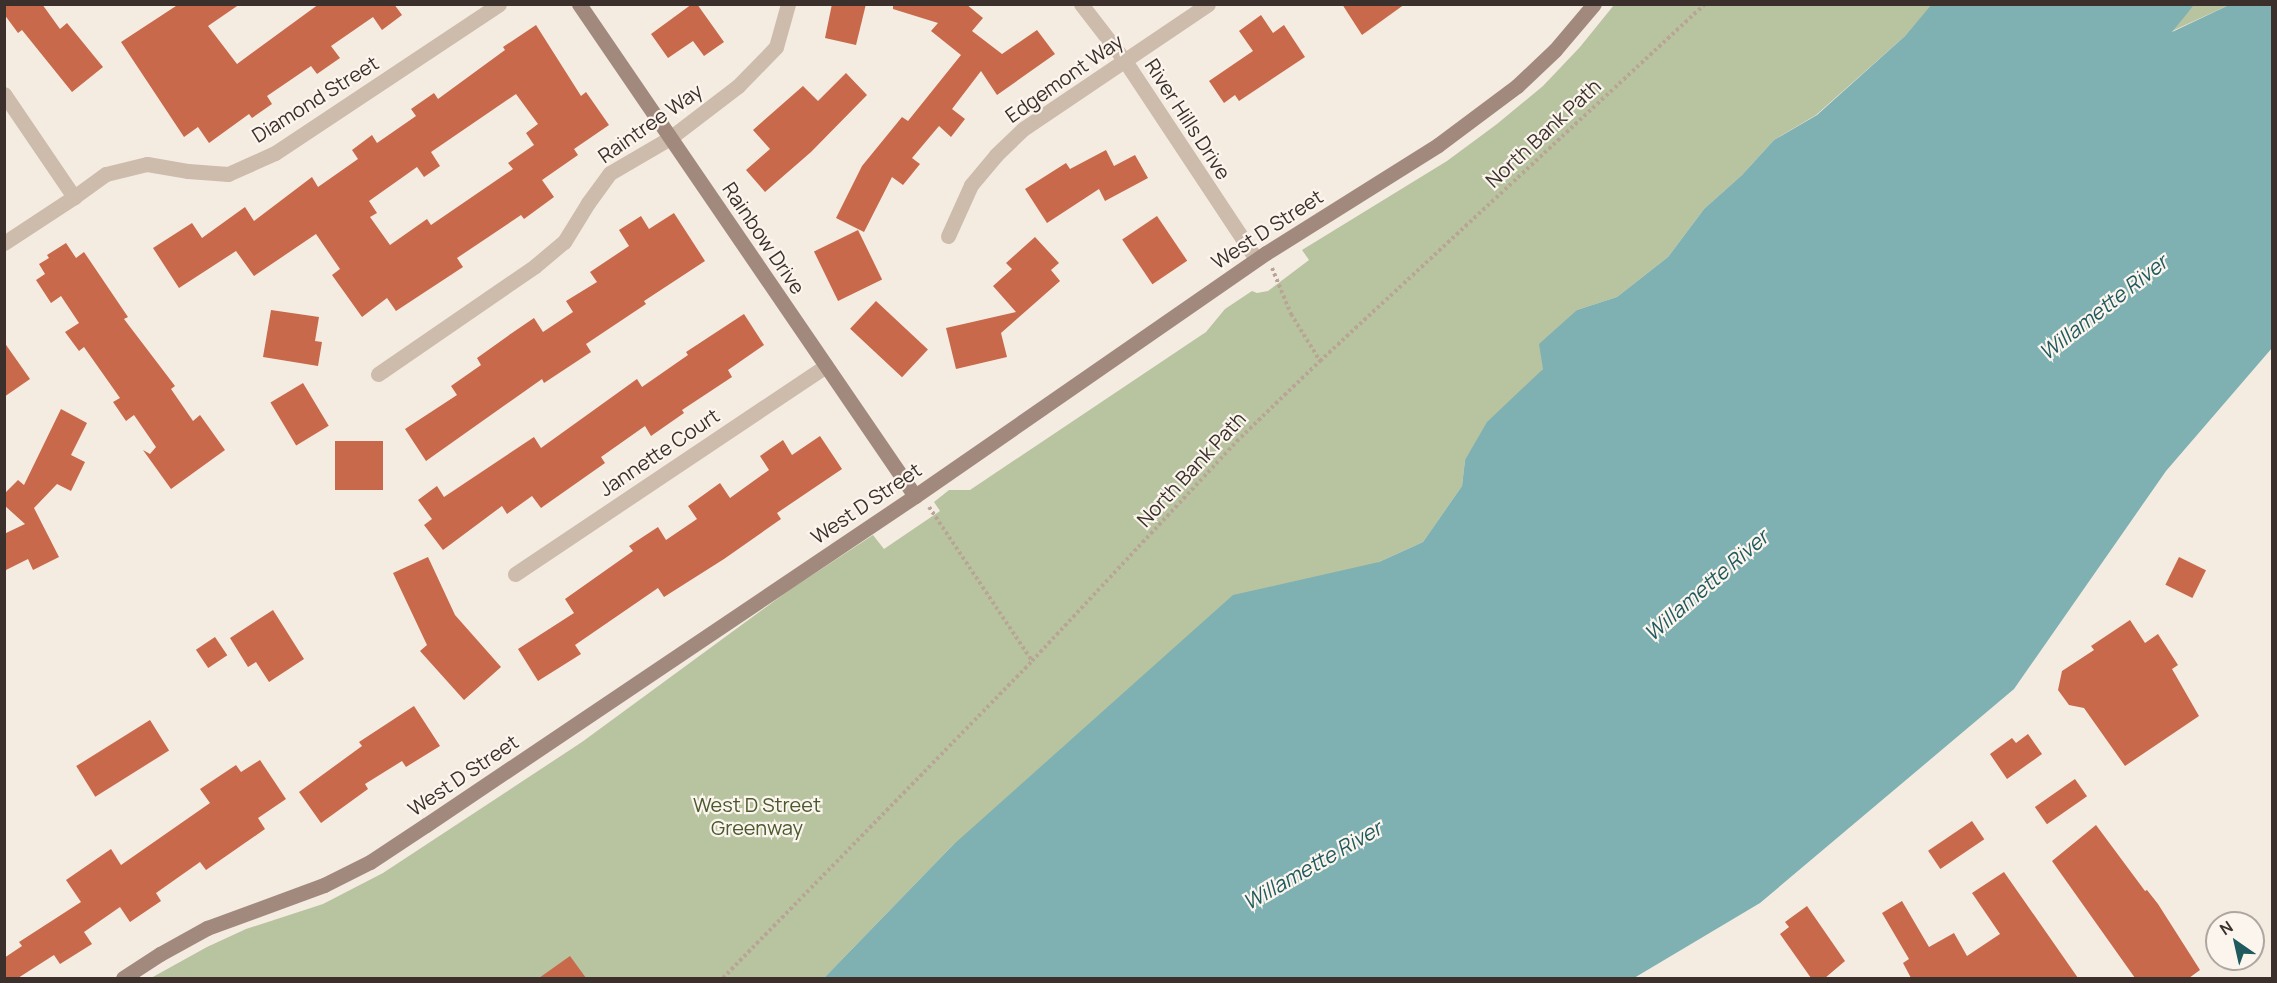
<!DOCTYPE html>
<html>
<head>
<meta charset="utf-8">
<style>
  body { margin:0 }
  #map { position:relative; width:2277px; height:983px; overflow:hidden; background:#f4ebe1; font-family:Manrope,sans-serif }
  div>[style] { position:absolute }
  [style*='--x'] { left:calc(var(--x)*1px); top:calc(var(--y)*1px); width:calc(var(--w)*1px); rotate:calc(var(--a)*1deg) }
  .green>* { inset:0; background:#b8c4a0 }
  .water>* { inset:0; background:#7fb0b2 }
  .building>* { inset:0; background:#c8694b; transform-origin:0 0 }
  .path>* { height:4px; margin-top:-2px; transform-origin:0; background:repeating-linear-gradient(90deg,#b9a596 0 3px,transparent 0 6px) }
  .street>* { height:15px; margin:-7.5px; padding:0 7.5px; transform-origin:7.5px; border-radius:7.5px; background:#cdbbac }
  .secondary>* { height:15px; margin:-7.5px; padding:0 7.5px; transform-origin:7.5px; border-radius:7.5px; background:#a18a7d }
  span { translate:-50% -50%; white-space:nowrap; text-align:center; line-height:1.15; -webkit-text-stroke:4.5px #fbf5ee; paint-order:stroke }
  .street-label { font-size:20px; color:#3b302b }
  .park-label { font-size:20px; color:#4a5a2e }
  .water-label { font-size:21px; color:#1f5a5e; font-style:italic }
  .frame { position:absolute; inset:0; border:6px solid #3b302b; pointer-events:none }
  .north { position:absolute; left:2205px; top:911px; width:60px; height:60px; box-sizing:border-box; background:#fbf5ee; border:2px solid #aea6a0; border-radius:50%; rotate:326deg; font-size:16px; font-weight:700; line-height:24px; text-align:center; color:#3b302b }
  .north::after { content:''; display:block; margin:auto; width:21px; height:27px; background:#1f5a5e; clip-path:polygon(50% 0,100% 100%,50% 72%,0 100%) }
</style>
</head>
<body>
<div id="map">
  <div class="green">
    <i style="clip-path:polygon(1614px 5px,1932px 5px,1905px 36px,1816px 115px,1774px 140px,1742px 175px,1704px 209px,1668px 257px,1617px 297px,1577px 310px,1543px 369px,1465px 460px,1462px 486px,1423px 542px,1379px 562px,953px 845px,824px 978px,151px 978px,207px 947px,246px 929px,323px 904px,383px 873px,582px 742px,788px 591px,873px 535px,884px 549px,940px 511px,934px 502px,949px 490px,970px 490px,1206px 332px,1225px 309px,1252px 291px,1257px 293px,1268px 291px,1309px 260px,1302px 250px,1447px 161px,1497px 124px,1543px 86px,1580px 47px)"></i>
    <i style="clip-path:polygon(2194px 5px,2229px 5px,2170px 32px)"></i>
  </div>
  <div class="water">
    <i style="clip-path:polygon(1932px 4px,2194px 5px,2172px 32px,2229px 5px,2272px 5px,2272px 348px,2166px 471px,2014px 689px,1760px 903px,1634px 978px,824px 978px,953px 845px,1233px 595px,1379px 562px,1423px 542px,1462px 486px,1465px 460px,1487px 422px,1543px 369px,1539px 344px,1577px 310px,1617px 297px,1668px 257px,1704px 209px,1742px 175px,1774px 140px,1817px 115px,1905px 36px)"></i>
  </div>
  <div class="building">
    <i style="clip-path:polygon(4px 4px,42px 4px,60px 29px,67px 23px,103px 67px,72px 92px,22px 30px,18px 33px,4px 14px)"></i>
    <i style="clip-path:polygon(179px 4px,240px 4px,208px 26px,237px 64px,319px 4px,394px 4px,402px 15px,382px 30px,373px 17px,331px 46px,340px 58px,317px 74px,311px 66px,267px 96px,272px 104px,252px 118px,249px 114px,209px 143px,198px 127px,184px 137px,121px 42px)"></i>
    <i style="clip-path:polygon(692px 4px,697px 4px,724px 42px,704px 56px,693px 41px,668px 58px,651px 34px)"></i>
    <i style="clip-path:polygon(832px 4px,866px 4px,856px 45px,825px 38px)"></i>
    <i style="clip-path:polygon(893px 4px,966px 4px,983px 18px,972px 31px,1002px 54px,1037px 30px,1055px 54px,997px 95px,981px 71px,952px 109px,965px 119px,951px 137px,939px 126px,912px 158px,920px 164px,903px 185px,892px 177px,864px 232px,836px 218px,862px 166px,902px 117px,908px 121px,961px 55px,931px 31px,938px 23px,893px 9px)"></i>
    <i style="clip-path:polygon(1342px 4px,1405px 4px,1362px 35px)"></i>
    <i style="clip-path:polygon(1261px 15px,1273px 33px,1284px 25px,1305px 57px,1239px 101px,1235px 95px,1224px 103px,1209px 81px,1253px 51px,1239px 31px)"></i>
    <i style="clip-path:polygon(evenodd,536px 25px,581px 96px,586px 92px,609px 125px,574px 149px,578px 155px,542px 180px,554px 197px,524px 219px,521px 215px,457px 258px,463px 267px,396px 311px,387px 298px,362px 317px,332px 275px,340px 269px,316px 234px,254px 276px,236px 251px,179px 288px,153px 248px,192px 223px,202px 238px,245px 207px,254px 221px,312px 177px,318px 187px,358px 159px,352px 150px,372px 135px,377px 143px,416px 116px,411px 109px,434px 93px,438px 99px,505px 50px,503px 47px,536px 25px,516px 94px,538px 124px,526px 133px,534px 145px,508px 163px,513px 169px,431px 225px,427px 219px,390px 245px,370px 217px,377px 213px,369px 201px,417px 167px,424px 177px,440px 166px,431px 152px,516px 94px)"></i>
    <i style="clip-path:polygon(846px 73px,867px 95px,811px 152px,765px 192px,746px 170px,770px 149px,753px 130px,803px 86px,818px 101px)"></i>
    <i style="clip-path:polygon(1106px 150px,1114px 166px,1135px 155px,1148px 178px,1105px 201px,1099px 189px,1047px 223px,1025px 189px,1066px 163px,1070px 169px)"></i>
    <i style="clip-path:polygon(674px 213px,705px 261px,644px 301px,646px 304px,586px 344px,591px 352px,544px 383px,542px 379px,426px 461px,405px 429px,457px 395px,451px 386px,481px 365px,477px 358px,512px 333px,534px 318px,543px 332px,573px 312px,566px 301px,597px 282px,590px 272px,629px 246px,619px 230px,641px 216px,649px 229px)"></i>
    <i style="left:1157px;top:216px;width:54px;height:42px;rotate:56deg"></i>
    <i style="left:858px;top:230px;width:55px;height:49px;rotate:64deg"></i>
    <i style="clip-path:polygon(1035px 237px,1059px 263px,1051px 270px,1060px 281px,1001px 333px,1007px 357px,956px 369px,946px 328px,1016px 312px,993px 286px,1012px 269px,1006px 263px)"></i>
    <i style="clip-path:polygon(66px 243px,76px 258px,84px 252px,128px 317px,124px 319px,175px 386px,171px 389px,193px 421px,200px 415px,225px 450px,171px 489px,143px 450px,150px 454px,156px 447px,134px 415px,126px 421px,113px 402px,120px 398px,84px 347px,79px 351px,65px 332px,79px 323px,61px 296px,51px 303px,36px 280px,45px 274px,39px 264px,49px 258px,47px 255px)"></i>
    <i style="left:876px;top:301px;width:71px;height:38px;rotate:43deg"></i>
    <i style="clip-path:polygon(271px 310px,319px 317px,315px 341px,322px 342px,318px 366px,263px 357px)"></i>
    <i style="clip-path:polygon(744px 314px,764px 345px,728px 370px,732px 377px,682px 410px,684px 413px,651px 436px,645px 426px,601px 457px,605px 463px,541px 508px,532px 496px,507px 514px,502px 506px,443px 550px,424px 525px,432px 519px,418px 500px,437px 486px,444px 497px,534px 437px,541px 448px,637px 379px,642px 387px,688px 355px,686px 352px)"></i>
    <i style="clip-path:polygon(4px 342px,30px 379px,4px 397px)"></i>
    <i style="left:303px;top:383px;width:50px;height:38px;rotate:59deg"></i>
    <i style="clip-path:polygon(61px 409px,87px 423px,71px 455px,85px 462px,71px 491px,57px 484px,34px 508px,59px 557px,33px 570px,28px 559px,4px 571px,4px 534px,25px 524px,4px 505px,4px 494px,18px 480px,24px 485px)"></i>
    <i style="clip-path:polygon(820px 436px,842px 469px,777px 513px,781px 519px,724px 559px,664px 597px,658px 588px,575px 645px,581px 654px,538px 681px,518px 649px,574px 613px,565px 599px,633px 551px,629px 546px,658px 527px,666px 540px,697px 519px,688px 506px,720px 483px,730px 498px,769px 470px,760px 456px,783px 440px,792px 455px)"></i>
    <i style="left:383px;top:441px;width:49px;height:48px;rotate:90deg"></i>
    <i style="clip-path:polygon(428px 557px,455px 615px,501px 667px,464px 700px,420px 651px,427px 645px,393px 573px)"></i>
    <i style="left:2179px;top:557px;width:30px;height:31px;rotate:26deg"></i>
    <i style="clip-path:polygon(273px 610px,304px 659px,269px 682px,256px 662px,248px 667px,230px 638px)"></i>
    <i style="clip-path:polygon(2130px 620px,2145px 643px,2158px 634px,2178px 665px,2172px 669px,2199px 716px,2125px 766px,2084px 708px,2069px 705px,2058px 690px,2062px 671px,2094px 650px,2091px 646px)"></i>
    <i style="left:215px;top:637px;width:22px;height:23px;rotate:56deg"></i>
    <i style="clip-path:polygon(414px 706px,440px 746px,406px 767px,402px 761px,365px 784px,368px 789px,321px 823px,299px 792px,362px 746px,359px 742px)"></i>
    <i style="left:150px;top:720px;width:36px;height:87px;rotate:58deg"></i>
    <i style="clip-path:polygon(2028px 734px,2042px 754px,2007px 779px,1990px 754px,2012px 738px,2016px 743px)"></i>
    <i style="clip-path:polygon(260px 760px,286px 799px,258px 818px,265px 829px,206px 870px,200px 862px,156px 893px,161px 901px,130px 922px,120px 907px,84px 932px,92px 944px,60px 964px,54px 955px,18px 978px,4px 978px,4px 958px,22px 946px,19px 942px,81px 902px,66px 880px,111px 849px,121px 865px,210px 803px,200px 789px,236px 765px,241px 772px)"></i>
    <i style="left:2075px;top:779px;width:21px;height:49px;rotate:55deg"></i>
    <i style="left:1972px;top:821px;width:22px;height:53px;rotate:56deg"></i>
    <i style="clip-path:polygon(2096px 825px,2145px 891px,2147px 890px,2158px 904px,2200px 970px,2189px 978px,2135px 978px,2052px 861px)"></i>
    <i style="clip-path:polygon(2004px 872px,2078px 978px,1911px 978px,1903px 963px,1909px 959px,1882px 913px,1902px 901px,1929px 947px,1954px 933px,1967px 956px,2000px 934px,1972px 893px)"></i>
    <i style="clip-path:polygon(1807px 906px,1845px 961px,1825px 978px,1811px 978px,1780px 934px,1789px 927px,1785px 922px)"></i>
    <i style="clip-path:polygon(570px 956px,586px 978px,539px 978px)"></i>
  </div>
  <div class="path">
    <i style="--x:1272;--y:268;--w:50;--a:67.6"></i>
    <i style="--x:1291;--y:314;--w:55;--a:58.3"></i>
    <i style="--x:929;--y:507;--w:185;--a:56.2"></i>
    <i style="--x:723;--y:978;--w:443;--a:-45.7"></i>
    <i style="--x:1032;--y:661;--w:306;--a:-47"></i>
    <i style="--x:1241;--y:437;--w:110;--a:-43.9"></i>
    <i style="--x:1320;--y:361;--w:525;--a:-42.84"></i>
  </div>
  <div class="street">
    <i style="--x:1081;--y:4;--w:72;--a:52.3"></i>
    <i style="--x:1125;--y:61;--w:237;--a:56.5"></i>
    <i style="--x:4;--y:94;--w:125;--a:55.8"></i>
    <i style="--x:74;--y:197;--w:39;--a:-36"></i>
    <i style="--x:106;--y:174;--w:42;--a:-13.7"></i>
    <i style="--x:147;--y:164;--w:42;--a:9.7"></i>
    <i style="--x:188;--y:171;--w:40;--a:4.3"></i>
    <i style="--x:228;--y:174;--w:51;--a:-24.1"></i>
    <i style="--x:275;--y:153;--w:269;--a:-33.6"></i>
    <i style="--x:948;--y:236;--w:56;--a:-65.7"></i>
    <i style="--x:971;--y:185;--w:39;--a:-50"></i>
    <i style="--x:996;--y:155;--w:37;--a:-44"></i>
    <i style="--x:1023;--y:129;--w:223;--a:-34"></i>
    <i style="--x:4;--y:243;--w:84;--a:-33.3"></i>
    <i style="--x:378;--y:374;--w:191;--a:-34.5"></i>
    <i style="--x:535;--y:266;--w:38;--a:-40"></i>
    <i style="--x:564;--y:242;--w:46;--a:-58.4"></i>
    <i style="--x:588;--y:203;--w:37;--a:-54"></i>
    <i style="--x:610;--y:173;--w:69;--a:-30.3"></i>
    <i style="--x:670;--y:138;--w:86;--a:-37.4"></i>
    <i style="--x:738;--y:86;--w:54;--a:-45.7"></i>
    <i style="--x:776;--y:47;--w:45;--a:-74.4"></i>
    <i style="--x:515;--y:574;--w:374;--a:-33.8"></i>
  </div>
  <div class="secondary">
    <i style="--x:579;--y:4;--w:596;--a:55.67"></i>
    <i style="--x:123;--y:978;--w:44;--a:-33"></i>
    <i style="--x:160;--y:954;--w:54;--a:-29"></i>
    <i style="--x:207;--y:928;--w:125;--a:-20.2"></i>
    <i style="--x:324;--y:885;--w:51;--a:-26.6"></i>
    <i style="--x:370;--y:862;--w:67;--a:-33.5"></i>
    <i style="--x:426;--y:825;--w:589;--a:-33.93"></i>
    <i style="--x:915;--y:496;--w:427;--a:-34.7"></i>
    <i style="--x:1266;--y:253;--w:203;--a:-32.1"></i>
    <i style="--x:1438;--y:145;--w:99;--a:-36.8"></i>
    <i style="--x:1517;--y:86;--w:52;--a:-43.5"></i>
    <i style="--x:1555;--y:50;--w:60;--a:-49.7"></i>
  </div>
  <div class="street-label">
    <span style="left:1064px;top:78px;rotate:-35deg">Edgemont Way</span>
    <span style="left:315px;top:99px;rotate:-32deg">Diamond Street</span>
    <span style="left:1188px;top:119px;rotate:57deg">River Hills Drive</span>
    <span style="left:650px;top:123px;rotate:-35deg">Raintree Way</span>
    <span style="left:1543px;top:133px;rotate:-43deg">North Bank Path</span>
    <span style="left:1267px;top:229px;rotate:-33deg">West D Street</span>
    <span style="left:764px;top:238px;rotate:56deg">Rainbow Drive</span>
    <span style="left:659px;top:452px;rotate:-34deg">Jannette Court</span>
    <span style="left:1191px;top:469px;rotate:-47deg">North Bank Path</span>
    <span style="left:866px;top:503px;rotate:-34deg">West D Street</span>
    <span style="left:463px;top:775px;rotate:-34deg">West D Street</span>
  </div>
  <div class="park-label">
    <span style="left:757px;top:816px">West D Street<br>Greenway</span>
  </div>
  <div class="water-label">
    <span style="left:2103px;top:307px;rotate:-38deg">Willamette River</span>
    <span style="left:1706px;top:585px;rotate:-41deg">Willamette River</span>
    <span style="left:1312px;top:865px;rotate:-30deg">Willamette River</span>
  </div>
  <div class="frame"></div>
  <div class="north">N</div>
</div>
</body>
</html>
